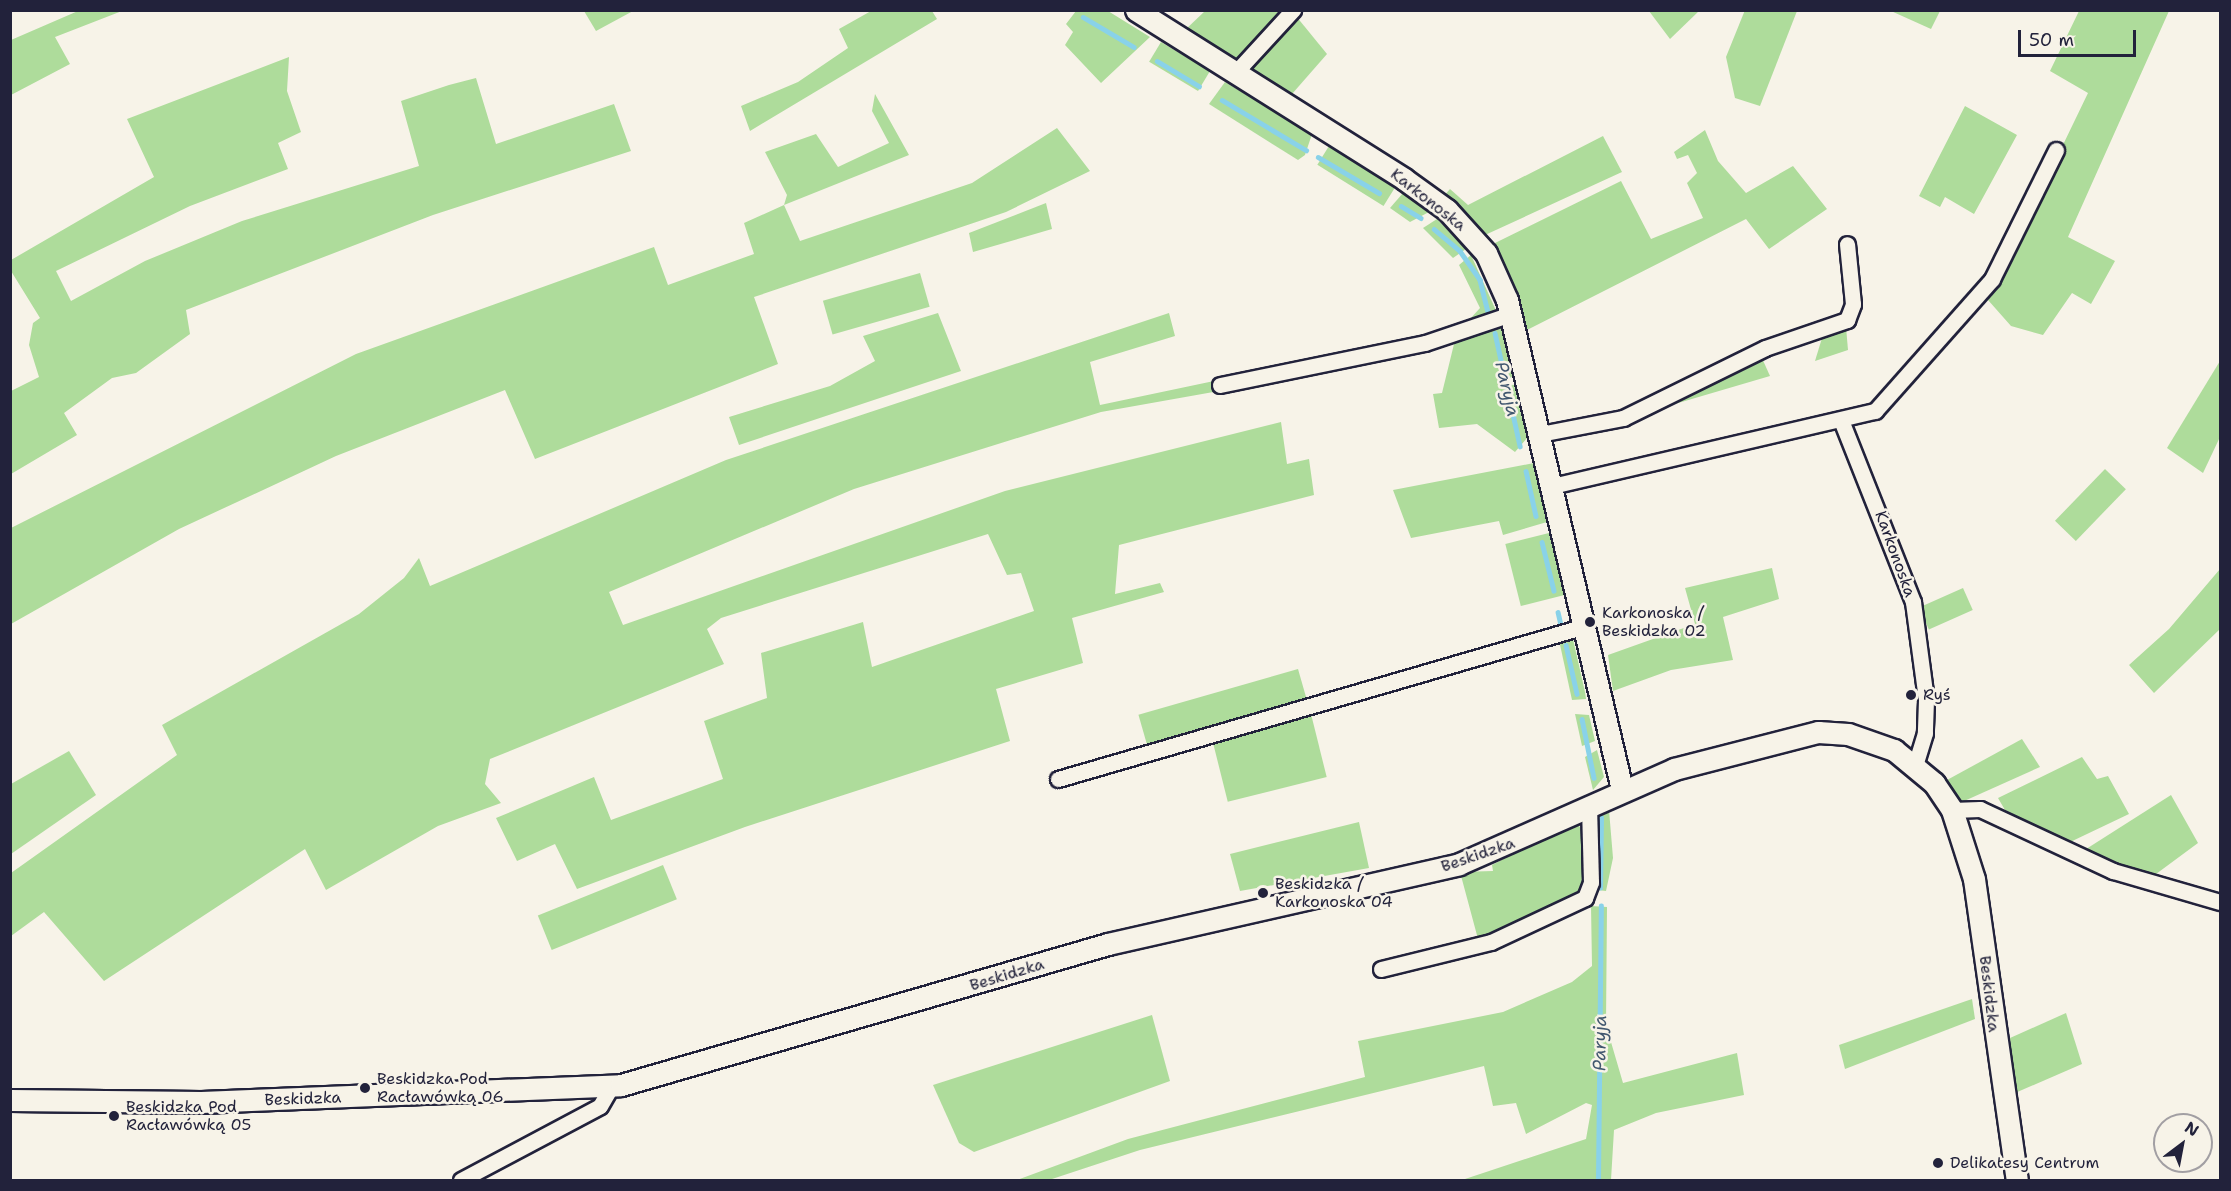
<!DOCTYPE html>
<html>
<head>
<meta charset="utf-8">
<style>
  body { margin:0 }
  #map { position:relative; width:2231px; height:1191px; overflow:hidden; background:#f7f3e8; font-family:"Shantell Sans",sans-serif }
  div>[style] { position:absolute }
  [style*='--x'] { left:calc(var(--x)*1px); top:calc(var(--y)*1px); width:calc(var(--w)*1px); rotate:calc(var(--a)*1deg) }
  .green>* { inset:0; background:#aedc9b; transform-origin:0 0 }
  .stream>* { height:4.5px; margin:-2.25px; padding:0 2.25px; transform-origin:2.25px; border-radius:2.25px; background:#89d2e9 }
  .roads { filter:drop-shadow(2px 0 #22223b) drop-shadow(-2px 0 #22223b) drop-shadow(0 2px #22223b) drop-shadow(0 -2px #22223b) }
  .street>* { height:15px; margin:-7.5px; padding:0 7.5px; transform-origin:7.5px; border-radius:7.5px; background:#f7f3e8 }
  .secondary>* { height:21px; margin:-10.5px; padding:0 10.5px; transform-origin:10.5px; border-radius:10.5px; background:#f7f3e8 }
  .dots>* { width:16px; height:16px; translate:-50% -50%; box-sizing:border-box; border:3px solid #f7f3e8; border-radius:50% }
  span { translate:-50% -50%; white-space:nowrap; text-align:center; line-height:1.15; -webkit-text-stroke:5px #f7f3e8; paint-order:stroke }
  .street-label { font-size:16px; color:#22223b }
  .poi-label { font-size:16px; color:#22223b }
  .left { translate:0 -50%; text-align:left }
  .water-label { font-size:18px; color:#41576f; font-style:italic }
  .frame { position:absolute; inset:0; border:12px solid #22223b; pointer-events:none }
  .north { position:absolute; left:2153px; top:1113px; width:60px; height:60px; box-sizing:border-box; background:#f7f3e8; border:2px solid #a29fa3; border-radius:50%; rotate:32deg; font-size:16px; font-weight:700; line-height:24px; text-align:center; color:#22223b }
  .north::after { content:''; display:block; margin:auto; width:21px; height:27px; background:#22223b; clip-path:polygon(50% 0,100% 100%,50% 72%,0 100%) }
  .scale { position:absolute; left:2018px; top:30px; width:118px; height:27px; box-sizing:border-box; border:3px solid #22223b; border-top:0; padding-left:8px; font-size:18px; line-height:21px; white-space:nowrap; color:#22223b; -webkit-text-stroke:4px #f7f3e8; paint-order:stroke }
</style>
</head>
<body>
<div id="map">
  <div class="green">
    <i style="clip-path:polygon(1745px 10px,1797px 11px,1760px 106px,1735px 98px,1726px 57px)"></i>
    <i style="clip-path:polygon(78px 11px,122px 11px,55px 37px,70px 64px,11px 95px,11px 40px)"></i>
    <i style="clip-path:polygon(584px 11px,633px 11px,596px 31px)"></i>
    <i style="clip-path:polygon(871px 11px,932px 11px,937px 19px,750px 131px,741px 106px,798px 82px,848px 48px,839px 29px)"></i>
    <i style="clip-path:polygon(1076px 11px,1108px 11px,1150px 37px,1101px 83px,1065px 45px,1073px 32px,1066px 24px)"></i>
    <i style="clip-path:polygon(1205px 11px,1285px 11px,1236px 62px,1184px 31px)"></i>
    <i style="clip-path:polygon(1649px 11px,1699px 11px,1670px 39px)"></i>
    <i style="clip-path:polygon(1891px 11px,1940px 11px,1931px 29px)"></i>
    <i style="clip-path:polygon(2079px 11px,2169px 11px,2068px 237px,2115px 261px,2091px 304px,2072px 293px,2043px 335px,2011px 326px,1988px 300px,2088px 93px,2050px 71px)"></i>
    <i style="clip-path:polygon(1296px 16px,1327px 54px,1292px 94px,1251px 73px,1248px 64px)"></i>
    <i style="left:1161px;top:42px;width:57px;height:23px;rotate:31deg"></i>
    <i style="clip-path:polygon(289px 57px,287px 91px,301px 132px,278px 143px,288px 169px,190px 206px,56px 271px,71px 301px,145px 261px,242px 221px,419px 166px,401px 101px,449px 85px,476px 78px,496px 144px,614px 104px,631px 151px,433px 215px,186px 310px,190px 334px,136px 373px,112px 378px,64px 413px,77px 435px,11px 474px,11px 391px,39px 377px,29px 345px,33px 323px,40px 318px,11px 271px,11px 260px,154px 177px,127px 119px)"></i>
    <i style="clip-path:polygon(1225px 82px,1312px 134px,1305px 155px,1298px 160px,1209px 104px)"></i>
    <i style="clip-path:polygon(875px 94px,909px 155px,784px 205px,800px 241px,972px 183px,1057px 128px,1090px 171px,1006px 212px,754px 297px,778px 364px,535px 459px,505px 390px,336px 456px,179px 529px,11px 624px,11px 528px,356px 354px,654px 247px,668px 285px,754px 254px,744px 223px,784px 205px,787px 195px,765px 152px,816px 134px,838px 167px,889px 143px,872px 111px)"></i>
    <i style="clip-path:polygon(1965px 106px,2017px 135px,1974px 214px,1945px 197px,1940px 207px,1919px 196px)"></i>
    <i style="clip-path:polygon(1705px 130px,1718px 161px,1746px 193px,1793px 166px,1827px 209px,1769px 249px,1746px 219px,1525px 331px,1518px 293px,1495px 243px,1621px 181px,1651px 239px,1703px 218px,1687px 183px,1697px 173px,1688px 155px,1677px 159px,1674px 152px)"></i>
    <i style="clip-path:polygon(1603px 136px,1622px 172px,1485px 235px,1443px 197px,1450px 189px,1468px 205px)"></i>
    <i style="left:1329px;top:146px;width:78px;height:22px;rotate:32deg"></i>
    <i style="clip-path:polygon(1403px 193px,1429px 212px,1410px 222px,1390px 208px)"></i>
    <i style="clip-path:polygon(1046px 203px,1052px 229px,973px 252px,969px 233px)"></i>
    <i style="clip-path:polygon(1437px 219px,1466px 249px,1453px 258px,1423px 228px)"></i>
    <i style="clip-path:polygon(1471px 255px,1498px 315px,1471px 327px,1470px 319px,1480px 308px,1459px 265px)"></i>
    <i style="left:920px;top:273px;width:35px;height:101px;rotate:74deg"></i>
    <i style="clip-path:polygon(938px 313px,961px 371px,739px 445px,729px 417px,830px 386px,875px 361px,863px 336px)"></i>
    <i style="clip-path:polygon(1169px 313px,1175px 336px,1090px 362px,1100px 405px,1214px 381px,1219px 391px,1101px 412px,854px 489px,609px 592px,623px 625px,1005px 491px,1281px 422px,1287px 464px,1309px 459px,1314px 495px,1119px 545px,1115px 594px,1160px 583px,1164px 592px,1072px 618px,1083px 663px,996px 689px,1010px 741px,745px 827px,577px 889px,555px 844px,517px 861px,496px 818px,594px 777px,611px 820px,723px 779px,704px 721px,767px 698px,761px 653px,863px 622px,872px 667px,1034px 611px,1021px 573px,1007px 575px,988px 534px,721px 618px,707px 629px,724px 664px,490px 759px,485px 784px,501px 803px,438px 826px,326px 890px,305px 849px,104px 981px,44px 912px,11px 936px,11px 873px,177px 755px,162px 725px,359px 614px,404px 578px,419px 558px,430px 586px,726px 460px)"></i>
    <i style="clip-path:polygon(1501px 326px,1514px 375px,1502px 384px,1514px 385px,1527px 438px,1515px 452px,1477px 424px,1439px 428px,1433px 394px,1442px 393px,1455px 340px)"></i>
    <i style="clip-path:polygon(1846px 327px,1848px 350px,1815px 361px,1822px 338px)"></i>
    <i style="clip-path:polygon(1761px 356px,1770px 376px,1668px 406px,1675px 398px)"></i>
    <i style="clip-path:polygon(2220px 361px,2220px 437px,2203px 473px,2167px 448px)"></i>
    <i style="clip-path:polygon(1534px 463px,1547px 522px,1503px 535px,1499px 521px,1411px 538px,1393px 490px)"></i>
    <i style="left:2105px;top:469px;width:29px;height:72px;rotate:44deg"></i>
    <i style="left:1549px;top:533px;width:64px;height:45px;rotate:76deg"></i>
    <i style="clip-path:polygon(1772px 568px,1779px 599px,1723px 617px,1733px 660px,1671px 670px,1613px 691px,1608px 655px,1695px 624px,1685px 588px)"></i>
    <i style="clip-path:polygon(2220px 569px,2220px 629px,2154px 693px,2129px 665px,2169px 629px)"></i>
    <i style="left:1963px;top:588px;width:24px;height:48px;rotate:66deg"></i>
    <i style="clip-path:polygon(1573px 639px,1585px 692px,1586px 699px,1572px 700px,1559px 640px)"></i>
    <i style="left:1298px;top:669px;width:33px;height:166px;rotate:74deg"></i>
    <i style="left:1311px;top:714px;width:65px;height:102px;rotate:76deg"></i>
    <i style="clip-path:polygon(1575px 714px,1589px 715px,1595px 741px,1582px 746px)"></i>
    <i style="clip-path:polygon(2022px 739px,2040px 767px,1962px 802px,1947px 780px)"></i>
    <i style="clip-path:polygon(1597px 750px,1604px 777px,1593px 790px,1585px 757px)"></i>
    <i style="clip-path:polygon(69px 751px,96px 795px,11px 854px,11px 784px)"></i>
    <i style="clip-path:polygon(2082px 757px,2097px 779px,2108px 776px,2129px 814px,2066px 844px,2005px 810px,1998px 798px)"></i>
    <i style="clip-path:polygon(2171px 795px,2198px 843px,2152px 877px,2083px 851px)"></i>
    <i style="clip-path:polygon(1609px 810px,1613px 858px,1606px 891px,1597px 890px,1597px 815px)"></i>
    <i style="clip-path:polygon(1576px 821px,1581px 829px,1583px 886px,1577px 898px,1478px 939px,1460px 872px,1493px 871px,1492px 865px)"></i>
    <i style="clip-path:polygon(1359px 822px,1369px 868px,1240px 891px,1230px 854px)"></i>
    <i style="left:663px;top:865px;width:37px;height:135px;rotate:68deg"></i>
    <i style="clip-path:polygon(1591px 906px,1607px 907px,1606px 1025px,1623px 1083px,1737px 1053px,1744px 1095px,1656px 1113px,1614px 1130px,1611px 1180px,1462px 1180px,1586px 1139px,1592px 1105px,1586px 1103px,1526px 1134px,1516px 1103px,1493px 1106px,1484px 1066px,1140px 1150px,1049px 1180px,1017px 1180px,1128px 1139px,1365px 1077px,1358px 1041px,1503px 1012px,1572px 982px,1592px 966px)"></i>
    <i style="clip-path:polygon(1972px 999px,1975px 1019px,1845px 1069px,1839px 1045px)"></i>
    <i style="clip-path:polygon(2066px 1013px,2082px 1064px,2015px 1093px,2010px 1038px)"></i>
    <i style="clip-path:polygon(1152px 1015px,1170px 1081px,974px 1152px,959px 1143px,933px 1085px)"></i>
  </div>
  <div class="stream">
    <i style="--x:1083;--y:17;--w:59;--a:30.5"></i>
    <i style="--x:1157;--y:61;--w:49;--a:30.8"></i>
    <i style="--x:1222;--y:100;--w:98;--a:30.8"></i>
    <i style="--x:1318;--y:157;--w:71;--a:30.5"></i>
    <i style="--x:1401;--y:206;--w:23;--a:31"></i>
    <i style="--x:1434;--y:229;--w:34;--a:40"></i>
    <i style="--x:1460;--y:251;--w:35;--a:55"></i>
    <i style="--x:1480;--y:280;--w:32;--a:76"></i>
    <i style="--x:1495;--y:333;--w:116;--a:77.5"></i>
    <i style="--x:1526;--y:471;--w:46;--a:77.5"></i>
    <i style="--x:1542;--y:542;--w:50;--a:76.2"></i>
    <i style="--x:1558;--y:612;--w:13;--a:77"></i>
    <i style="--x:1566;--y:645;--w:50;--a:77.3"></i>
    <i style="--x:1582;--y:719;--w:60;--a:78.5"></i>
    <i style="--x:1600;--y:888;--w:70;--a:-89.2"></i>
    <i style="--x:1598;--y:1180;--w:274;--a:-89.4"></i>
  </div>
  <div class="roads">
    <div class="street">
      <i style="--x:1235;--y:73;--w:86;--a:-47.4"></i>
      <i style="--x:1220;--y:385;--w:209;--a:-11.6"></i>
      <i style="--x:1425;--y:343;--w:91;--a:-18.6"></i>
      <i style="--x:1841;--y:420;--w:196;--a:68.4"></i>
      <i style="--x:1913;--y:602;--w:99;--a:82.4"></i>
      <i style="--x:1926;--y:700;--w:33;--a:92"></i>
      <i style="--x:1925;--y:733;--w:34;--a:107"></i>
      <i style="--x:1540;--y:434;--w:85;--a:-10.9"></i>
      <i style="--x:1623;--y:418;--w:158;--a:-26.2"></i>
      <i style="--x:1765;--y:348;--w:87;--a:-18.9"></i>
      <i style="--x:1847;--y:320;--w:17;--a:-69"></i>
      <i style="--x:1853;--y:304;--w:60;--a:-95.7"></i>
      <i style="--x:1552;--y:486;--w:332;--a:-13.1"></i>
      <i style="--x:1875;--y:411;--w:176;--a:-48.4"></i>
      <i style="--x:1992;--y:279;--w:144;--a:-63.6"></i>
      <i style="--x:1058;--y:779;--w:546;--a:-16.18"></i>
      <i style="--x:1952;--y:810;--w:28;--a:-2"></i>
      <i style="--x:1980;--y:809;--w:147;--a:25"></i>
      <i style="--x:2113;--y:871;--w:111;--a:16.2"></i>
      <i style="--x:1381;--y:969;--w:113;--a:-13.8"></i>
      <i style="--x:1491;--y:942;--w:104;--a:-25.1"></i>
      <i style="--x:1585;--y:898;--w:17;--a:-69"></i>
      <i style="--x:1591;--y:882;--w:76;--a:-91.5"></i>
      <i style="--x:461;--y:1180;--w:157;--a:-28"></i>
      <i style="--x:600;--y:1106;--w:22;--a:-60"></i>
    </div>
    <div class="secondary">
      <i style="--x:1136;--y:10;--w:317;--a:32.2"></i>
      <i style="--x:1404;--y:179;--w:53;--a:35.8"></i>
      <i style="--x:1447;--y:210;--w:58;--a:47.8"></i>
      <i style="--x:1486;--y:253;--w:51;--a:65.9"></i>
      <i style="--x:1507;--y:300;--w:502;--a:76.77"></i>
      <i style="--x:10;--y:1100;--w:191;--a:0.6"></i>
      <i style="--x:201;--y:1102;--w:420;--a:-2.3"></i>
      <i style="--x:621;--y:1085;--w:507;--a:-16.15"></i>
      <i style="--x:1108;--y:944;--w:360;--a:-12.8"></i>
      <i style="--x:1459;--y:864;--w:235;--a:-23.8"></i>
      <i style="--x:1674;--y:769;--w:149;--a:-14.4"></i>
      <i style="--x:1818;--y:732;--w:30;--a:4"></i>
      <i style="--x:1848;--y:734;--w:49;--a:19.2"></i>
      <i style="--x:1894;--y:750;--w:52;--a:39.5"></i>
      <i style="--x:1934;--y:783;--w:32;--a:56"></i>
      <i style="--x:1952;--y:810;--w:72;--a:72.3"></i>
      <i style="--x:1974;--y:879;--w:304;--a:81.9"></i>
    </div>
  </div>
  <div class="dots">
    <i style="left:1590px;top:622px;background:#22223b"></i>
    <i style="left:1911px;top:695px;background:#22223b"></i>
    <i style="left:1263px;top:893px;background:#22223b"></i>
    <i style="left:365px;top:1088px;background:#22223b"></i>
    <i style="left:114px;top:1116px;background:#22223b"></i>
    <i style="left:1938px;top:1163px;background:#22223b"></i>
  </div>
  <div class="street-label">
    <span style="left:1428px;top:200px;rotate:38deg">Karkonoska</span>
    <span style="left:1895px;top:554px;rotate:70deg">Karkonoska</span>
    <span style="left:1478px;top:855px;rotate:-19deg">Beskidzka</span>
    <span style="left:1007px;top:975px;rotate:-17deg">Beskidzka</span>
    <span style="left:1989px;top:994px;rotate:83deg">Beskidzka</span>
    <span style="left:303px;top:1099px;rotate:-2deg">Beskidzka</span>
  </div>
  <div class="poi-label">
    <span class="left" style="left:1602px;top:622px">Karkonoska /<br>Beskidzka 02</span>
    <span class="left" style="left:1923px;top:695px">Ryś</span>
    <span class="left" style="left:1275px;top:893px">Beskidzka /<br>Karkonoska 04</span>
    <span class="left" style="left:377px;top:1088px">Beskidzka Pod<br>Racławówką 06</span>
    <span class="left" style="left:126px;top:1116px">Beskidzka Pod<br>Racławówką 05</span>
    <span class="left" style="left:1950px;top:1163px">Delikatesy Centrum</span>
  </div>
  <div class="water-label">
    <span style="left:1507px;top:389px;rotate:77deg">Paryja</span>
    <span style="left:1600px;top:1043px;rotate:-89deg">Paryja</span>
  </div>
  <div class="frame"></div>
  <div class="north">N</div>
  <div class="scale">50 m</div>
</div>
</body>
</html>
